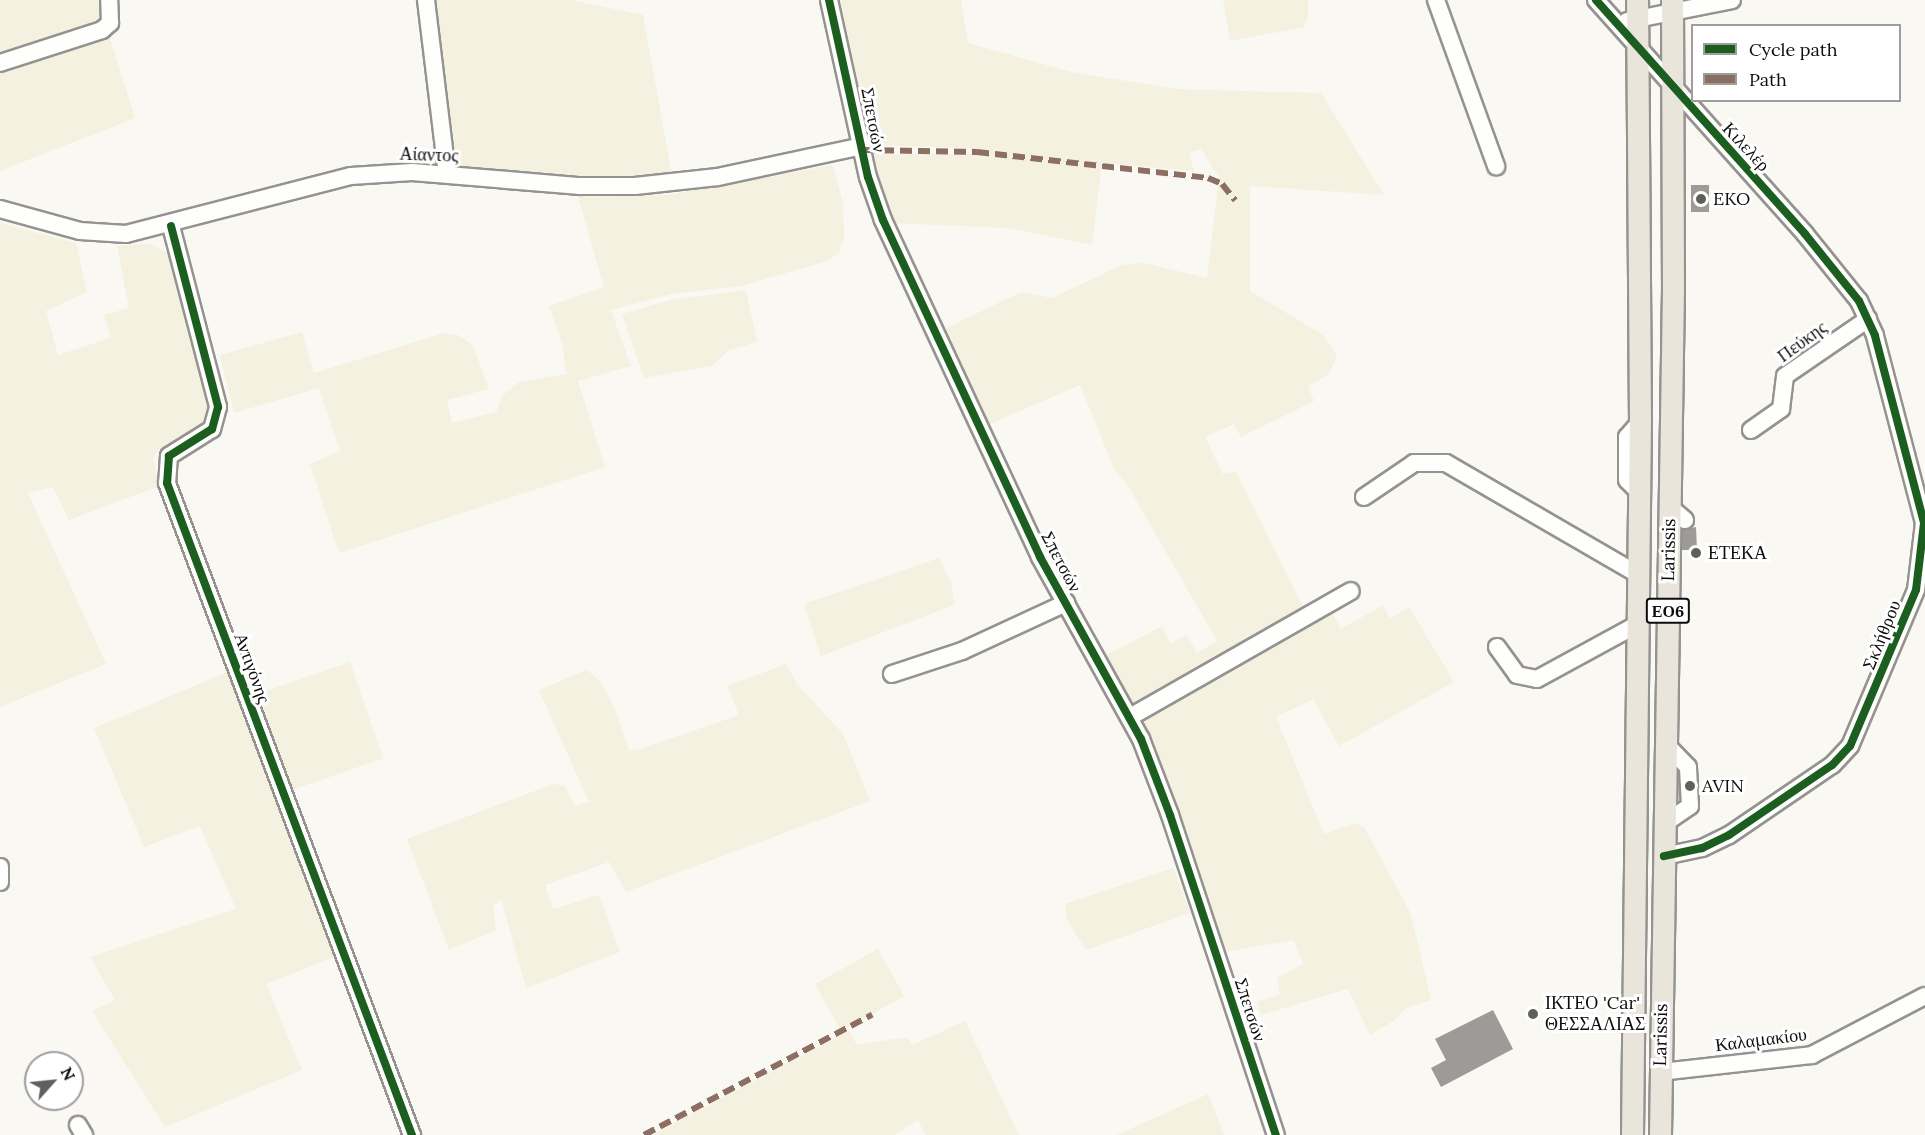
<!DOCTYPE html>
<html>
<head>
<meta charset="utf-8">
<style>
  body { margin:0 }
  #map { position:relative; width:1925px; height:1135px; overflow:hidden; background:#faf8f2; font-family:Lora,serif }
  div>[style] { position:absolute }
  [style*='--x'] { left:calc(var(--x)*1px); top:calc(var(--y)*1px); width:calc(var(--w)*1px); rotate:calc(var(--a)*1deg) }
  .farmland>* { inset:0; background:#f4f1e0; transform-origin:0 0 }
  .building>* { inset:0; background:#9d9b97; transform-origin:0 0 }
  .roads { filter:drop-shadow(2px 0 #949390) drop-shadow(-2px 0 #949390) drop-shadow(0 2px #949390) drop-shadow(0 -2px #949390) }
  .minor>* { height:16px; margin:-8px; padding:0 8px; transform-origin:8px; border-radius:8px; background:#fefefd }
  .major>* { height:21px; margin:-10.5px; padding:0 10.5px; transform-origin:10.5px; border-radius:10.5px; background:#eae5da }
  .quiet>* { height:6px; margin-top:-3px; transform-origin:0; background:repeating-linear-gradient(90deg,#8d6e63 0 12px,transparent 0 18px) }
  .cycleway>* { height:8px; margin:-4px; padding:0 4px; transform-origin:4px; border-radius:4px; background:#1b5e20 }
  .dots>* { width:16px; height:16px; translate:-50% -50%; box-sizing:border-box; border:3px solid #fff; border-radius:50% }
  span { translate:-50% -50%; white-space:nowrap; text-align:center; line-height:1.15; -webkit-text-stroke:6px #fff; paint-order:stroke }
  .shield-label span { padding:2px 4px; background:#fff; border:2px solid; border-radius:4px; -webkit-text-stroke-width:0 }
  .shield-label { font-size:16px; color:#0d0d0d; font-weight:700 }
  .street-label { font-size:18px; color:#0d0d0d }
  .poi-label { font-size:18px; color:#0d0d0d }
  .left { translate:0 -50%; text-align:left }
  .legend { position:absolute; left:1691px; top:24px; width:210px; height:78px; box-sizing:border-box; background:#fff; border:2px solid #9e9e9e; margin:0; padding:8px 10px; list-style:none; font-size:18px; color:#0d0d0d }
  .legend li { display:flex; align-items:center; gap:12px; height:30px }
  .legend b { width:30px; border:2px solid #9e9e9e }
  .north { position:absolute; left:24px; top:1051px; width:60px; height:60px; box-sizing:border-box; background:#fff; border:2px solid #9e9e9e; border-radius:50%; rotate:63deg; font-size:16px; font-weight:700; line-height:24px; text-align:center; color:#0d0d0d }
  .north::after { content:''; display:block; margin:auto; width:21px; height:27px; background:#605f5d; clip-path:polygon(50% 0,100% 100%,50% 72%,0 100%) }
</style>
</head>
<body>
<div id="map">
  <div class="farmland">
    <i style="clip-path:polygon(0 0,98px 0,135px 118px,0 171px)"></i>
    <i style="clip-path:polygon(432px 0,571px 0,643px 15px,672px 176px,615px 179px,454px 166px)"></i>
    <i style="clip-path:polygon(837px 0,961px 0,968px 43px,1071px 72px,1176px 89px,1321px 93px,1384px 195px,1250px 186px,1250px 291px,1323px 335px,1337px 356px,1329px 374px,1308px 386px,1314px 401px,1241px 437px,1234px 424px,1205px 437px,1223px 474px,1236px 472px,1309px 619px,1329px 608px,1341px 629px,1383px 605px,1390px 619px,1409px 607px,1454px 682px,1339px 746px,1313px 699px,1276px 717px,1324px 834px,1355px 823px,1364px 827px,1411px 914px,1431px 1000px,1406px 1008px,1395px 1020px,1370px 1035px,1348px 989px,1261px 1015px,1257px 1002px,1280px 994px,1277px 978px,1303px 964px,1294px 940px,1219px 953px,1131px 711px,1101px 658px,1162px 626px,1170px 643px,1187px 635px,1197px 653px,1217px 641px,1128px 486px,1114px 469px,1080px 385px,981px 428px,938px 332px,1021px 292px,1052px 298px,1122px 265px,1144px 263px,1207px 278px,1219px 177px,1201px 149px,1189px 153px,1194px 171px,1102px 163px,1092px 245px,1008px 228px,888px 223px,867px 154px,971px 154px,971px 148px,866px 145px)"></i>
    <i style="clip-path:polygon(1223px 0,1308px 0,1308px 15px,1304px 27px,1230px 41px)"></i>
    <i style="clip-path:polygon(833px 165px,843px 204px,844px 237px,839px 253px,827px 261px,742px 286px,671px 294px,611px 310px,631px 366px,578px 381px,605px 467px,339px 553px,310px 464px,340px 451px,319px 388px,234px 413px,220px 355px,302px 332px,314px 373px,444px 333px,458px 335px,473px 345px,489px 389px,447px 400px,452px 423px,496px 412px,503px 395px,519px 382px,566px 374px,563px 346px,549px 306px,604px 287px,578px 197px,668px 195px)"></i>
    <i style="clip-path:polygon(0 223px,76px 243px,87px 292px,46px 311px,58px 355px,111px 338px,104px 315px,129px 308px,117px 246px,149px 243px,168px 253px,210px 409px,200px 430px,158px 450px,153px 458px,159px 486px,69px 520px,53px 487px,28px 493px,106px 664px,0 707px)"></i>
    <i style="clip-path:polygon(746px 290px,757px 342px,729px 350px,712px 366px,644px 378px,622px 314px,670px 300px)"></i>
    <i style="clip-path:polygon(939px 558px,951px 582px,954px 605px,821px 656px,804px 604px)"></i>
    <i style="left:350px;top:662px;width:102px;height:99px;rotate:71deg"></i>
    <i style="clip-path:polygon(786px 664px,797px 684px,843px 734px,870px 801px,626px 892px,609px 862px,545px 885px,553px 909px,599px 895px,620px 952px,526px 988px,501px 899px,493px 906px,496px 930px,449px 950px,407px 839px,553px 784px,565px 786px,575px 806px,589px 802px,539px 690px,587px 670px,599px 680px,613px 704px,629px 750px,637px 750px,739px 715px,727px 686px)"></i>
    <i style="clip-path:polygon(230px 671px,337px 956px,266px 984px,302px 1070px,165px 1127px,92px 1011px,115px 1000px,90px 957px,236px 909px,200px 826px,144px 847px,94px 728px)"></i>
    <i style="clip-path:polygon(1173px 868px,1190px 913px,1086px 950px,1067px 920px,1065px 904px)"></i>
    <i style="left:878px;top:949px;width:54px;height:72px;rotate:61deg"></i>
    <i style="clip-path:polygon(965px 1021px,1019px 1135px,925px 1135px,918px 1120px,894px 1135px,652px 1135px,849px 1031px,857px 1045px,907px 1037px,912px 1045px)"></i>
    <i style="clip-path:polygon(1208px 1094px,1224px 1135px,1117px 1135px)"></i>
  </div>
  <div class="building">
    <i style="left:1691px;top:185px;width:18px;height:27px"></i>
    <i style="clip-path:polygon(1696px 527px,1697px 550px,1682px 550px,1682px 530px)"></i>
    <i style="clip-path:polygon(1493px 1010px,1513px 1049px,1441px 1087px,1431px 1068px,1446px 1060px,1435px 1039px)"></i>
  </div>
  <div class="roads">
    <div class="minor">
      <i style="--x:426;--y:0;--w:175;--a:83.1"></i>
      <i style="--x:829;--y:0;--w:181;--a:77.6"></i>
      <i style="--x:868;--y:177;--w:46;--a:70.8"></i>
      <i style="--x:883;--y:220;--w:372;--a:65"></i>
      <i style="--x:1040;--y:557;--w:208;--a:61"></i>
      <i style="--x:1141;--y:739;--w:81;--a:69.1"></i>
      <i style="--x:1170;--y:815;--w:337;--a:71.7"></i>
      <i style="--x:1436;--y:0;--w:177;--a:70.1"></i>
      <i style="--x:1596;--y:0;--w:314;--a:48.2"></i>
      <i style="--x:1805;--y:234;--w:86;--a:51.1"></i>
      <i style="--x:1859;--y:301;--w:38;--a:65"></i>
      <i style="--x:1875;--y:336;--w:193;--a:75.3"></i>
      <i style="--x:1924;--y:523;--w:67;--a:96.8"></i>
      <i style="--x:1916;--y:590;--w:169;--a:112.9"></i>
      <i style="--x:1850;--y:746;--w:26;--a:133"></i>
      <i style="--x:1832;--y:765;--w:125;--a:145.8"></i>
      <i style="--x:1729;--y:835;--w:30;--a:154"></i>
      <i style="--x:1702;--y:848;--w:39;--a:168"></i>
      <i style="--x:1627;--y:21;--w:107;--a:-11.3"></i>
      <i style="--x:0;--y:63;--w:107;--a:-17.9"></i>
      <i style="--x:102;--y:30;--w:11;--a:-41"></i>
      <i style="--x:110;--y:23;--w:23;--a:-92"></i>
      <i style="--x:0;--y:209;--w:83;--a:15.4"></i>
      <i style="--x:80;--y:231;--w:46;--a:3.7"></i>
      <i style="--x:126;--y:234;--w:232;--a:-14.5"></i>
      <i style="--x:351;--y:176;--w:61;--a:-3.8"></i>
      <i style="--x:412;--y:172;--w:169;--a:4.8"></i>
      <i style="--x:580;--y:186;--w:55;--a:0"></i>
      <i style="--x:635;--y:186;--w:83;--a:-6.2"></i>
      <i style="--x:718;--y:177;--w:148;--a:-12.1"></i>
      <i style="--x:171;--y:226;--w:187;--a:75.4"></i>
      <i style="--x:218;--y:407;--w:23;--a:105"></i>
      <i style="--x:212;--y:429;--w:51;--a:147.9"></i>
      <i style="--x:169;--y:456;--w:27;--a:94"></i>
      <i style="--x:167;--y:483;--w:697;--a:69.41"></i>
      <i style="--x:1751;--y:430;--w:37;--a:-35"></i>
      <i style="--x:1781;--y:409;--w:33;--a:-83"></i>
      <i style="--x:1785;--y:376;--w:101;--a:-34.5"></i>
      <i style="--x:1640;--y:493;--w:18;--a:-135"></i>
      <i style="--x:1627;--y:480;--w:43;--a:-90"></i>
      <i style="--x:1627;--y:437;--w:20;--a:-49"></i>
      <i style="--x:1364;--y:497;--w:60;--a:-34.2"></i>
      <i style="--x:1414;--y:463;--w:32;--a:0"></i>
      <i style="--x:1446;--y:463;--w:223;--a:30.1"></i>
      <i style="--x:1670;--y:507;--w:20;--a:41"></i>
      <i style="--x:1497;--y:647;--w:34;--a:54"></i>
      <i style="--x:1517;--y:675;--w:20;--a:11"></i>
      <i style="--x:1537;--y:679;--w:115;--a:-28.6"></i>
      <i style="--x:892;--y:674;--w:74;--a:-18.2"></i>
      <i style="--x:962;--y:651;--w:115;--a:-24.8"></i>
      <i style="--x:1130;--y:717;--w:254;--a:-29.7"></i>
      <i style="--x:1665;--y:823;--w:30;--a:-34"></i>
      <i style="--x:1690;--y:806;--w:39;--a:-93"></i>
      <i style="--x:1688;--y:767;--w:32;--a:-134"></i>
      <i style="--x:0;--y:867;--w:15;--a:90"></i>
      <i style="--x:1661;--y:1072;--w:152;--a:-6.4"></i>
      <i style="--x:1812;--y:1055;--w:127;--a:-27.6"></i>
      <i style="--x:78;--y:1125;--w:12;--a:59"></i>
    </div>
    <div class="major">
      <i style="--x:1632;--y:1135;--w:713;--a:-89.36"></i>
      <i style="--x:1640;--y:422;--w:422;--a:-90.4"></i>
      <i style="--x:1660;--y:1135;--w:846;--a:-89.12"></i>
      <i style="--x:1673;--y:289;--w:289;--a:-90.2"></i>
    </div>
  </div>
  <div class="quiet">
    <i style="--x:864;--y:150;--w:113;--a:1"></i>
    <i style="--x:977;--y:152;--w:232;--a:6.4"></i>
    <i style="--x:1208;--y:178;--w:15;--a:23"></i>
    <i style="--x:1222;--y:184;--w:21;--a:51"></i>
    <i style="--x:644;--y:1135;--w:258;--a:-27.8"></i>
  </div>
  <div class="cycleway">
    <i style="--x:829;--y:0;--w:181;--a:77.6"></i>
    <i style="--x:868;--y:177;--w:46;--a:70.8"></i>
    <i style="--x:883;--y:220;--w:372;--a:65"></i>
    <i style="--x:1040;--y:557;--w:208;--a:61"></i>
    <i style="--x:1141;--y:739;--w:81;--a:69.1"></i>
    <i style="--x:1170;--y:815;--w:337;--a:71.7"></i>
    <i style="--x:1596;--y:0;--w:314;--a:48.2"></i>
    <i style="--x:1805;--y:234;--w:86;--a:51.1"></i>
    <i style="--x:1859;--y:301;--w:38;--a:65"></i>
    <i style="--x:1875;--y:336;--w:193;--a:75.3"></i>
    <i style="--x:1924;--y:523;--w:67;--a:96.8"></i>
    <i style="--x:1916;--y:590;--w:169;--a:112.9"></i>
    <i style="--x:1850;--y:746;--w:26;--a:133"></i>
    <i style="--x:1832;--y:765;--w:125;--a:145.8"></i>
    <i style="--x:1729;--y:835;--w:30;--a:154"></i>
    <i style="--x:1702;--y:848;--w:39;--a:168"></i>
    <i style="--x:171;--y:226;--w:187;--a:75.4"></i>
    <i style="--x:218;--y:407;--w:23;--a:105"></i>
    <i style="--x:212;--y:429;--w:51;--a:147.9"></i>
    <i style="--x:169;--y:456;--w:27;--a:94"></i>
    <i style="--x:167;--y:483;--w:697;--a:69.41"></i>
  </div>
  <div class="dots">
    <i style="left:1701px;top:199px;background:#605f5d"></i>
    <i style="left:1696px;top:553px;background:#605f5d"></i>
    <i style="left:1690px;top:786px;background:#605f5d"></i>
    <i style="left:1533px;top:1014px;background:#605f5d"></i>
  </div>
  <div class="shield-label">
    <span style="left:1668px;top:611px">ΕΟ6</span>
  </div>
  <div class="street-label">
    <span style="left:873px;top:120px;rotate:79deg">Σπετσών</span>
    <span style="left:1746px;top:147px;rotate:47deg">Κιλελέρ</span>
    <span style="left:429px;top:155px;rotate:2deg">Αίαντος</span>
    <span style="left:1802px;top:342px;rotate:-36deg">Πεύκης</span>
    <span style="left:1669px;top:550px;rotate:-89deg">Larissis</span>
    <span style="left:1061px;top:562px;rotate:62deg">Σπετσών</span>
    <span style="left:1882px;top:635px;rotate:-68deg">Σκλήθρου</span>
    <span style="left:252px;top:668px;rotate:70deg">Αντιγόνης</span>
    <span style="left:1250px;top:1010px;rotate:72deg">Σπετσών</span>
    <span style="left:1661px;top:1035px;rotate:-89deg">Larissis</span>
    <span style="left:1761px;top:1040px;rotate:-7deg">Καλαμακίου</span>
  </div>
  <div class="poi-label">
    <span class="left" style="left:1713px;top:199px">EKO</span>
    <span class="left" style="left:1708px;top:553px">ΕΤΕΚΑ</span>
    <span class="left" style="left:1702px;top:786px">AVIN</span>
    <span class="left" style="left:1545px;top:1014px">ΙΚΤΕΟ 'Car'<br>ΘΕΣΣΑΛΙΑΣ</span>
  </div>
  <ul class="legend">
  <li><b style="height:8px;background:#1b5e20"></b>Cycle path</li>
  <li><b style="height:8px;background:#8d6e63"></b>Path</li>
  </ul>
  <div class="north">N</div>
</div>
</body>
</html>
